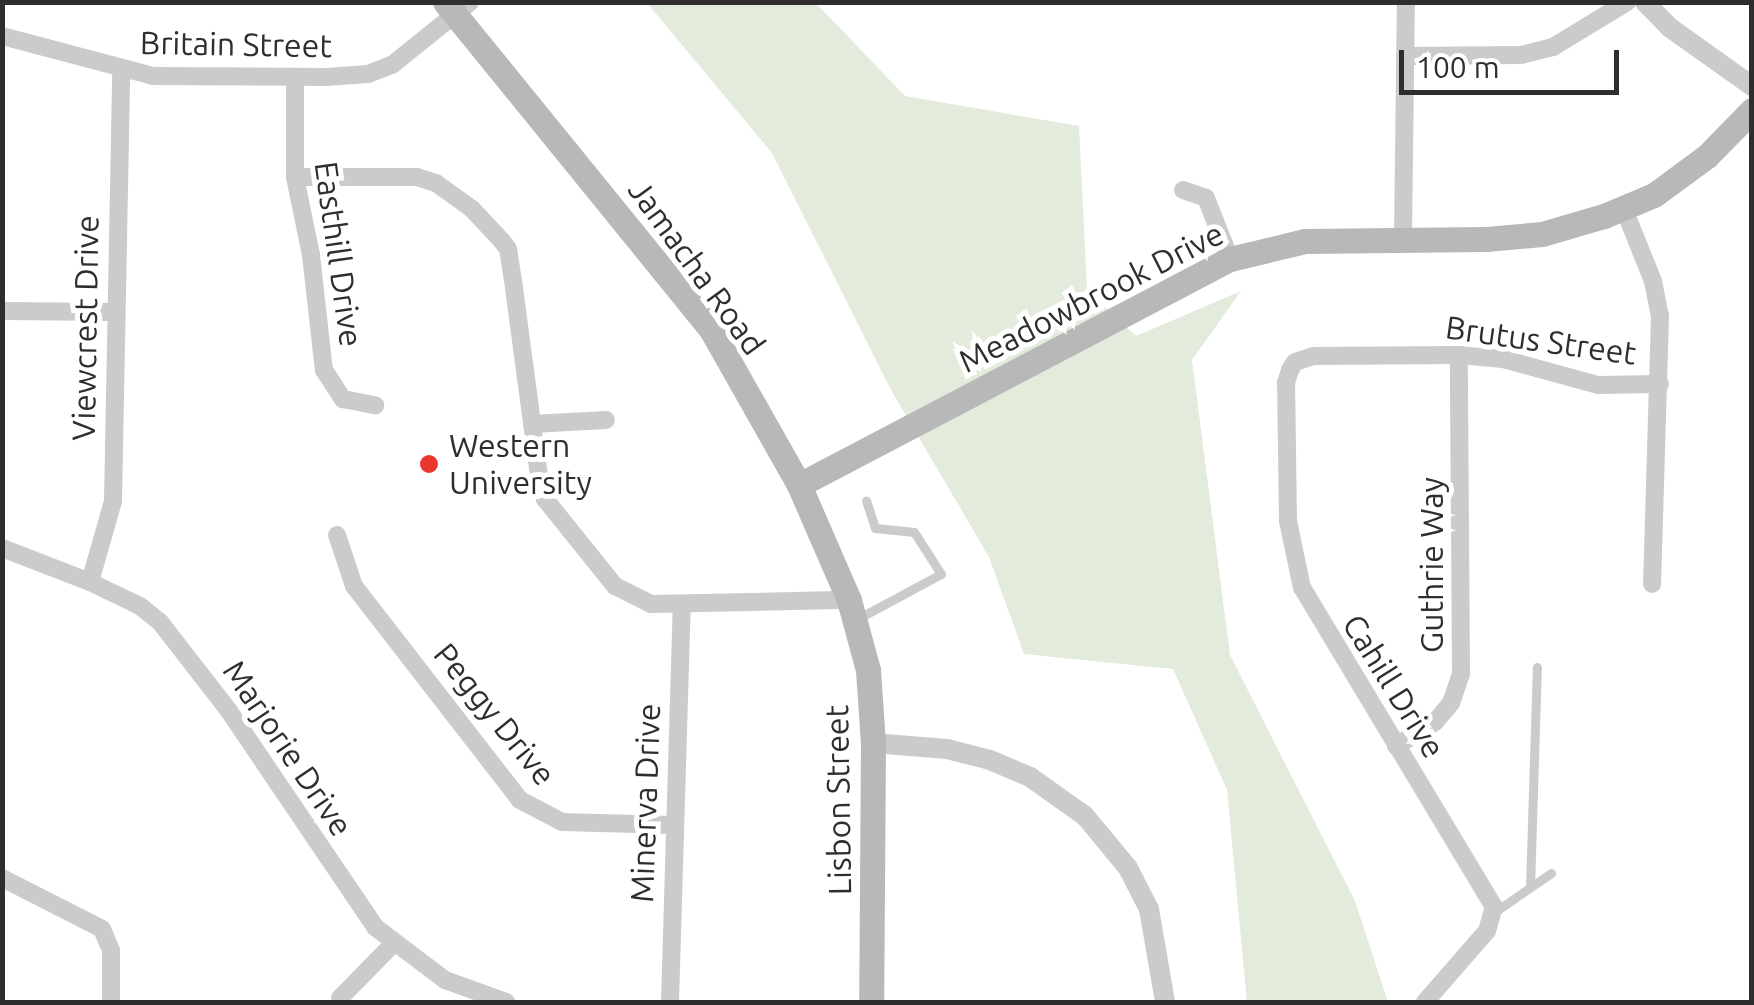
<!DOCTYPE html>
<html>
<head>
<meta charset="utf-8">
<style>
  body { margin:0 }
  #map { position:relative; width:1754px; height:1005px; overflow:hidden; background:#fff; font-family:Ubuntu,sans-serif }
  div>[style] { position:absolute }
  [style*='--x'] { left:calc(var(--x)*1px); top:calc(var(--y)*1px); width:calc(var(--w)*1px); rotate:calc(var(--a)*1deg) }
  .green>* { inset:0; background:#e3ecdc }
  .service>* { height:9px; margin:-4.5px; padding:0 4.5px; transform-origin:4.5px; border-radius:4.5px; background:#cbcbcb }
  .minor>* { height:18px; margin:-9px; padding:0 9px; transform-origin:9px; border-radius:9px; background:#cbcbcb }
  .tertiary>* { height:20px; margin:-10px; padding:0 10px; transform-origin:10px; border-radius:10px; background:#cbcbcb }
  .secondary>* { height:25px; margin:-12.5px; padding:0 12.5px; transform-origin:12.5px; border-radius:12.5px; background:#b8b8b8 }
  .dots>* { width:28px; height:28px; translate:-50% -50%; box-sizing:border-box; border:5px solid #fff; border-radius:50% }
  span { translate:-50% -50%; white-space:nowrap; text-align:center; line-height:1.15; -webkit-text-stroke:10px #fff; paint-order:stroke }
  .street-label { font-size:32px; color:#2e2e2e }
  .poi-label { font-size:32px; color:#2e2e2e }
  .left { translate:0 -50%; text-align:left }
  .frame { position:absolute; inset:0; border:5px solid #2e2e2e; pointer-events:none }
  .scale { position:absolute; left:1399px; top:50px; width:220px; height:45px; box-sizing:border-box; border:5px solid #2e2e2e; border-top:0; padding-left:12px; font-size:30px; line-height:35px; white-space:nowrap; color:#2e2e2e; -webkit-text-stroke:8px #fff; paint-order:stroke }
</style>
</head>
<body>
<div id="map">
  <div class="green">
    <i style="clip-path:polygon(647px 3px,816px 3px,905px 96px,1079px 126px,1087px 290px,1136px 336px,1241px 291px,1192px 360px,1230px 655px,1355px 901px,1388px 1002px,1247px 1002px,1227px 790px,1173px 669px,1024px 654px,989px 557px,891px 390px,772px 153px)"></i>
  </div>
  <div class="service">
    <i style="--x:859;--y:618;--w:93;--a:-28.2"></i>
    <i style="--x:941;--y:574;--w:50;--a:-122.7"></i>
    <i style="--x:914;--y:532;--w:39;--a:-174"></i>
    <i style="--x:875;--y:528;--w:29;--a:-108"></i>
    <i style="--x:1530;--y:887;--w:220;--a:-88.2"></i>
    <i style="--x:1496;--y:911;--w:67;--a:-34.6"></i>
  </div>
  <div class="minor">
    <i style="--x:2;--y:36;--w:156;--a:14.8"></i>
    <i style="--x:153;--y:76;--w:173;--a:0.3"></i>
    <i style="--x:326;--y:77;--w:42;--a:-4.1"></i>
    <i style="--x:368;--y:74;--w:26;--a:-21"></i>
    <i style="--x:392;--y:65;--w:100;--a:-38.9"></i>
    <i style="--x:1406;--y:56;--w:115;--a:-0.5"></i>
    <i style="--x:1521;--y:55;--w:33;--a:-14"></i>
    <i style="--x:1553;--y:47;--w:87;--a:-31.3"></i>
    <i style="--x:295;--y:79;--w:98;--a:90"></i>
    <i style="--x:295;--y:177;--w:80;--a:78.4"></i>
    <i style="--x:311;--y:255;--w:116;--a:83.6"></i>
    <i style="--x:324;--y:370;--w:35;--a:57"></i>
    <i style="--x:343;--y:399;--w:33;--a:11"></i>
    <i style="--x:295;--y:177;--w:122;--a:0"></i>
    <i style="--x:417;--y:177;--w:20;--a:18"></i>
    <i style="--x:436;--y:183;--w:44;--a:35.8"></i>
    <i style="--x:472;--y:209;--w:44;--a:46.8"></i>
    <i style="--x:502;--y:241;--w:10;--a:53"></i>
    <i style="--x:508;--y:249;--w:39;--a:81"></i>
    <i style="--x:514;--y:288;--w:197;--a:82.4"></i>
    <i style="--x:540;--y:483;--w:17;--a:73"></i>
    <i style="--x:545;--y:499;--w:112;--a:51.2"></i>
    <i style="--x:615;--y:586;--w:40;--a:26.6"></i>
    <i style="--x:651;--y:604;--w:198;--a:-1.2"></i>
    <i style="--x:1183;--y:190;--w:24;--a:19"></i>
    <i style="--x:1206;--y:198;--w:66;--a:68.5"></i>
    <i style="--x:1624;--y:209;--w:78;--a:68.1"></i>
    <i style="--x:1653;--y:281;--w:36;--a:79"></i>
    <i style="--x:1660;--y:316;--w:268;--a:91.7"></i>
    <i style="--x:1403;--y:237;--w:235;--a:-89.3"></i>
    <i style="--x:2;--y:311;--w:113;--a:0.5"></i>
    <i style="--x:532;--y:424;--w:74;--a:-3.1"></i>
    <i style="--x:337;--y:535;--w:54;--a:71.6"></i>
    <i style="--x:354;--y:586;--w:271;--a:52.2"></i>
    <i style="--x:520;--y:800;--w:47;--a:27.6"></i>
    <i style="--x:562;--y:822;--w:112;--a:1.5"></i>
    <i style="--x:2;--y:548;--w:94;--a:21.1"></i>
    <i style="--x:90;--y:582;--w:55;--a:25.6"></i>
    <i style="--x:140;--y:606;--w:26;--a:39"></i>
    <i style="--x:160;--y:622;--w:113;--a:52.2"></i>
    <i style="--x:229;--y:711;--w:261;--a:55.9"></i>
    <i style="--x:375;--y:927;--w:88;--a:37.1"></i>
    <i style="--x:445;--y:980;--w:65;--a:19.8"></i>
    <i style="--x:90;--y:582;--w:84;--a:-74.1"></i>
    <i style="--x:113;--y:501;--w:430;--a:-88.9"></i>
    <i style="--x:1396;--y:746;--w:46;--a:-31.6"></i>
    <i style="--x:1435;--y:722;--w:25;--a:-50"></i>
    <i style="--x:1451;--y:703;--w:31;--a:-71"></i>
    <i style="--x:1461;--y:674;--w:319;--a:-90.4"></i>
    <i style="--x:2;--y:878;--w:112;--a:27"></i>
    <i style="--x:102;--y:929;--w:23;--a:67"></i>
    <i style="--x:111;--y:950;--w:52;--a:90"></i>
    <i style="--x:340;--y:998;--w:76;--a:-45.5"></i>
    <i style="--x:670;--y:1002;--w:397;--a:-88.3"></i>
    <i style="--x:1425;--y:1002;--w:94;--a:-48.9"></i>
    <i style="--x:1487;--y:931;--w:25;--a:-74"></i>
    <i style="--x:1494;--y:907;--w:372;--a:-121"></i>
    <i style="--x:1302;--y:588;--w:68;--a:-101.8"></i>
    <i style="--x:1288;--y:521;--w:138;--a:-90.8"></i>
    <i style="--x:1286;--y:383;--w:14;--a:-73"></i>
    <i style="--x:1290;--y:370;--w:9;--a:-58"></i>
    <i style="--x:1295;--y:362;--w:19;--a:-18"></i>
    <i style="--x:1313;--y:356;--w:146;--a:-0.4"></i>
    <i style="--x:1459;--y:355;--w:44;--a:5.2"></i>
    <i style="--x:1503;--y:359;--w:98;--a:15.3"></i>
    <i style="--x:1598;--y:385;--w:62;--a:-0.9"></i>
  </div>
  <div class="tertiary">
    <i style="--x:1645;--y:2;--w:35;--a:46"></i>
    <i style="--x:1669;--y:27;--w:102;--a:35.4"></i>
    <i style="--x:873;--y:743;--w:74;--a:4.6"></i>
    <i style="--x:947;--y:749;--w:44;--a:14.3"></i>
    <i style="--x:990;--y:760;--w:43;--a:23"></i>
    <i style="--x:1030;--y:777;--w:67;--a:35.3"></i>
    <i style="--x:1085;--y:816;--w:67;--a:50.4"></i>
    <i style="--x:1128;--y:868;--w:46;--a:62.9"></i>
    <i style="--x:1149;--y:909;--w:94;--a:80.2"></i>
  </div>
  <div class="secondary">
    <i style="--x:445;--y:2;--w:424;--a:50.9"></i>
    <i style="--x:712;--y:331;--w:177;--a:60.5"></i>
    <i style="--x:799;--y:485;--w:125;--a:66.5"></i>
    <i style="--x:849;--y:600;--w:73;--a:74.8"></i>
    <i style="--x:868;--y:670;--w:73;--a:86.1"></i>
    <i style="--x:873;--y:743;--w:259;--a:90.4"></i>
    <i style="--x:799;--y:485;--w:487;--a:-27.7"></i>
    <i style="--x:1230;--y:259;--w:77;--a:-13.5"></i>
    <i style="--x:1305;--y:241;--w:181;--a:-0.6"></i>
    <i style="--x:1486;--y:239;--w:56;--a:-5.1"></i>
    <i style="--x:1542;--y:234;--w:65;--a:-16.2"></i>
    <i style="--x:1604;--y:216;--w:54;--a:-22.8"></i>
    <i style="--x:1654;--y:195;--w:66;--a:-36.3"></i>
    <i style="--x:1707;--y:156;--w:64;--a:-45.6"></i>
  </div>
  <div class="dots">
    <i style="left:429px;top:464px;background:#e9372d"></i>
  </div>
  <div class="street-label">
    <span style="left:236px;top:44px;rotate:1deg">Britain Street</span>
    <span style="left:339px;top:254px;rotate:82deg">Easthill Drive</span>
    <span style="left:697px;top:267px;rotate:54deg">Jamacha Road</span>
    <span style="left:1091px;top:297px;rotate:-27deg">Meadowbrook Drive</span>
    <span style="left:85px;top:328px;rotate:-89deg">Viewcrest Drive</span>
    <span style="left:1541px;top:340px;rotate:8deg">Brutus Street</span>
    <span style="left:1431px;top:565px;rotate:-90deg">Guthrie Way</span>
    <span style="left:1394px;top:686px;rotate:58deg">Cahill Drive</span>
    <span style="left:495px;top:714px;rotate:51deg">Peggy Drive</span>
    <span style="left:288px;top:748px;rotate:56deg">Marjorie Drive</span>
    <span style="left:838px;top:800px;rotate:-91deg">Lisbon Street</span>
    <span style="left:645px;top:803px;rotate:-88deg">Minerva Drive</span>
  </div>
  <div class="poi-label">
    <span class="left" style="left:449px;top:464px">Western<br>University</span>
  </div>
  <div class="frame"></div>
  <div class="scale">100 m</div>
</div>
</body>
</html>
